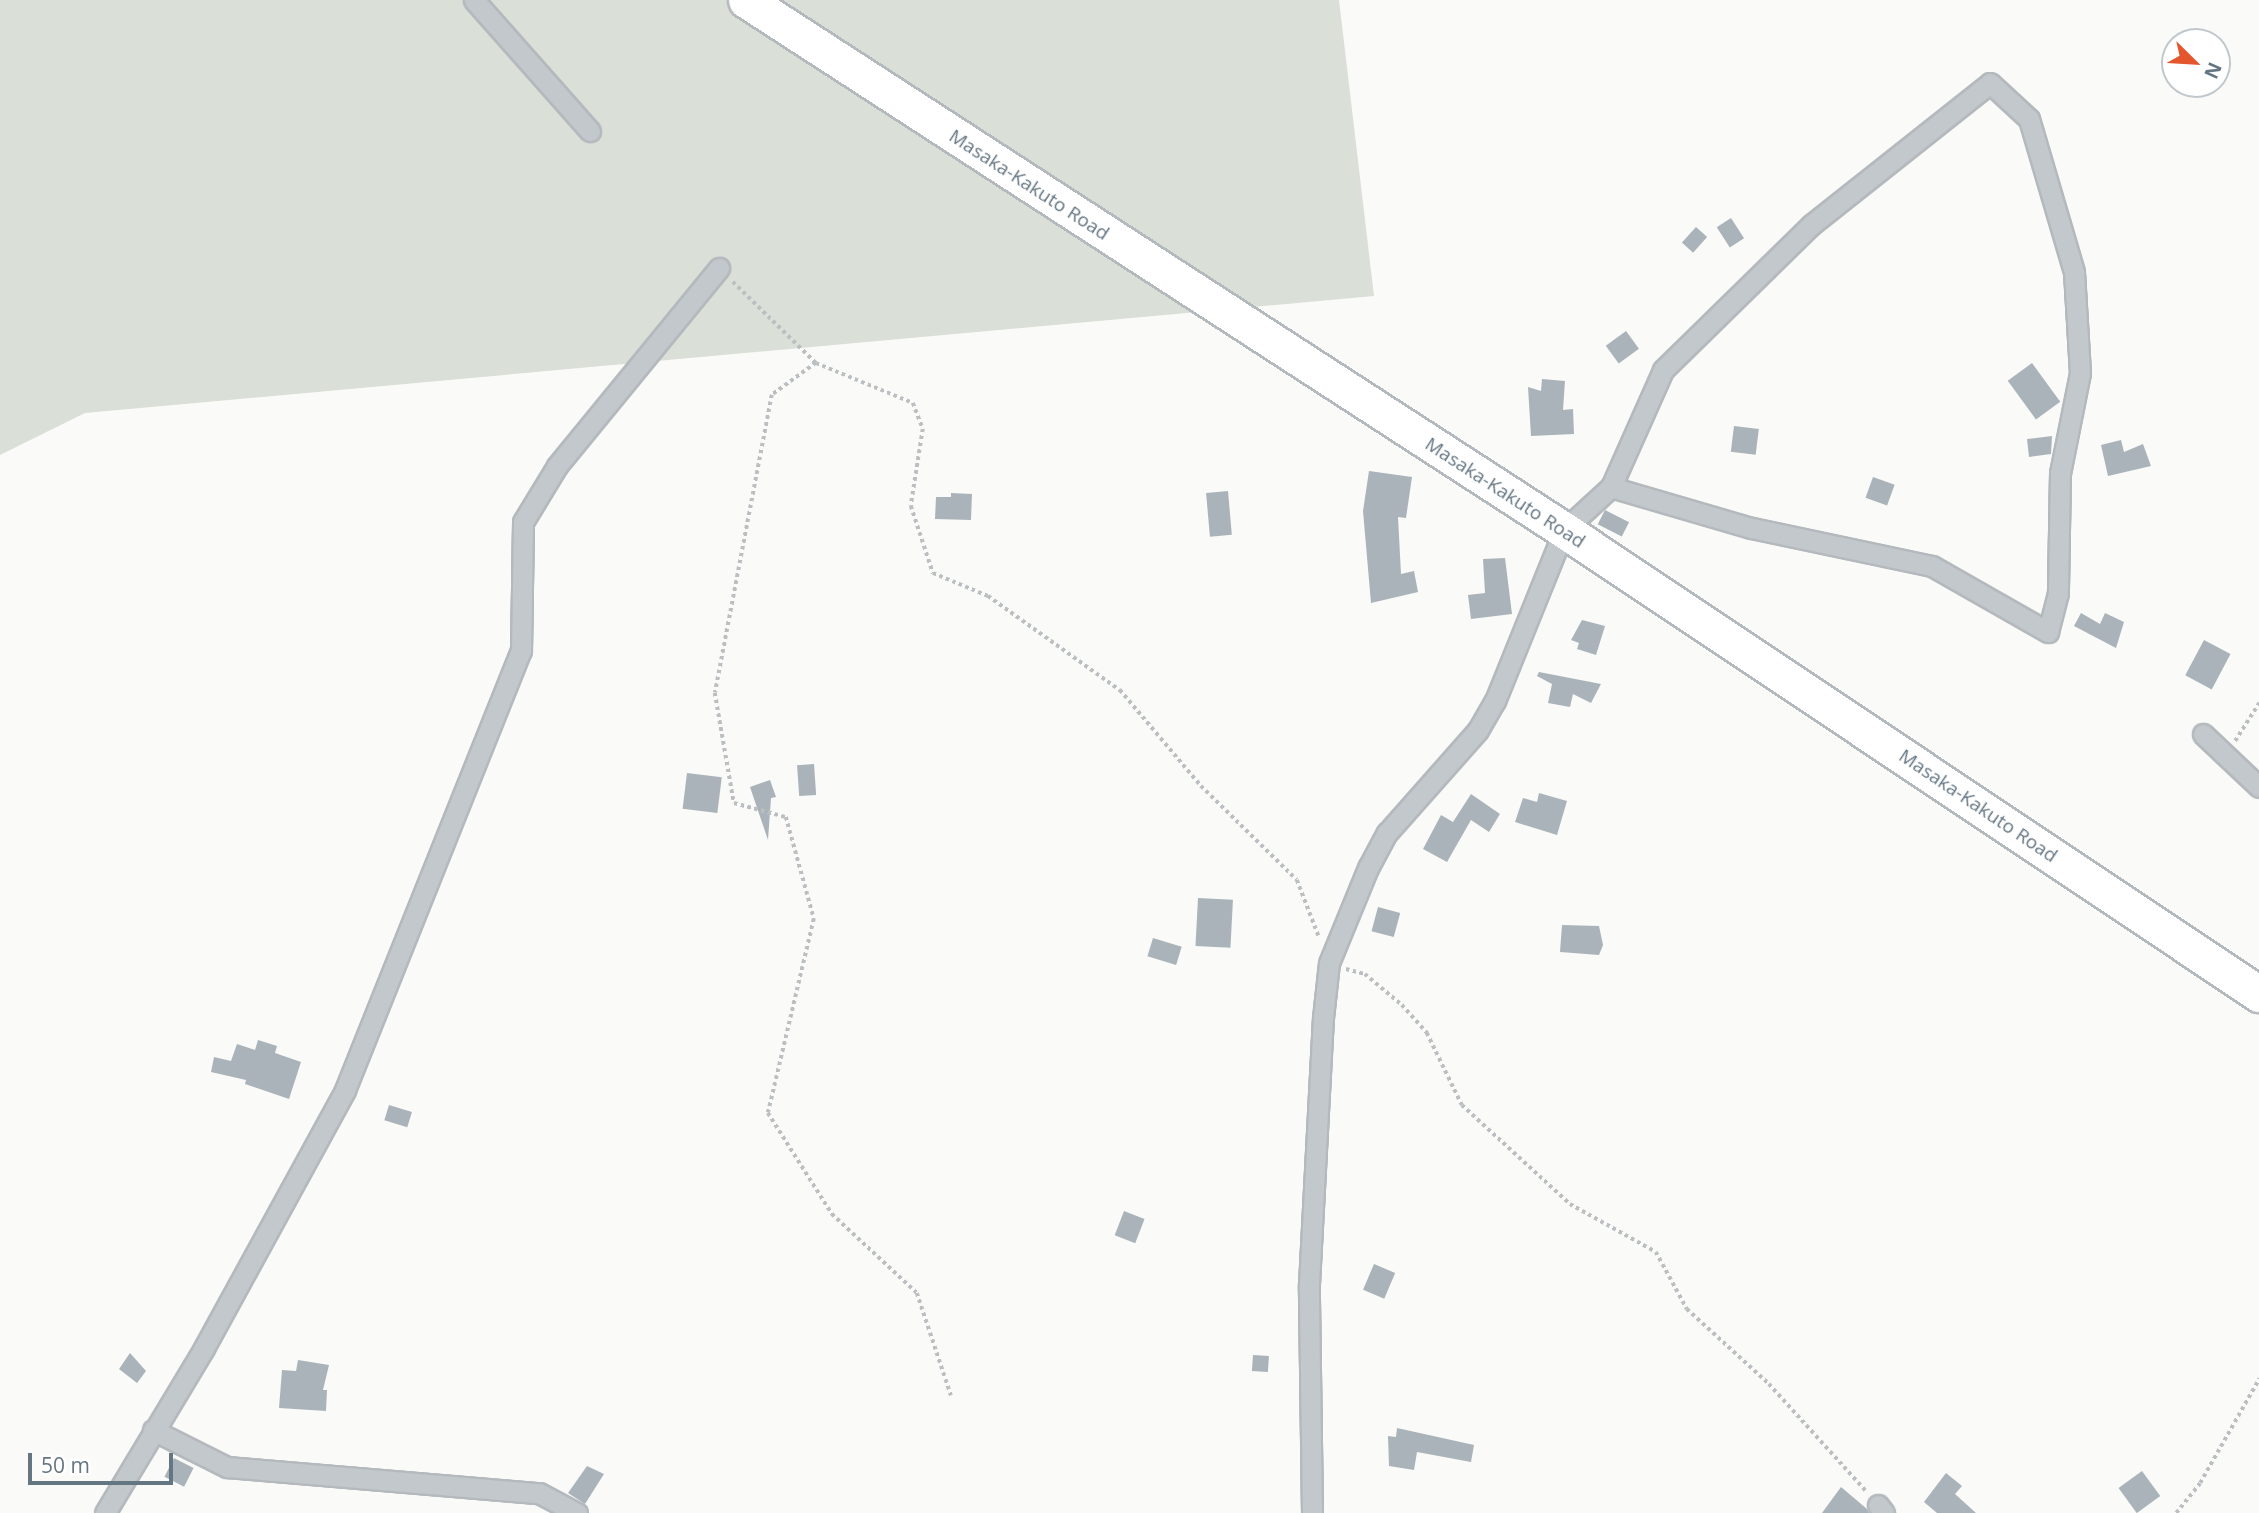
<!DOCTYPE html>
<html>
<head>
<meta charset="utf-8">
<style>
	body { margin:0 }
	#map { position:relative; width:2259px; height:1513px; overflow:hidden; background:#fafaf8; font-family:"Open Sans",sans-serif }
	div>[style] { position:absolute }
	.green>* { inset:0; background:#dadfd7 }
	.building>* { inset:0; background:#aab3b9; transform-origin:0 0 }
	.path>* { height:3.5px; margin-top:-1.75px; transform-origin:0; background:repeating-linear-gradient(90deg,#bbbfc2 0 3.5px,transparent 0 7px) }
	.roads { filter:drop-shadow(2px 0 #b4b9bd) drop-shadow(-2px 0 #b4b9bd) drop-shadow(0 2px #b4b9bd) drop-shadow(0 -2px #b4b9bd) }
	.street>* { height:19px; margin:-9.5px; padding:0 9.5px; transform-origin:9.5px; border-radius:9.5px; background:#c3c8cc }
	.highway>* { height:35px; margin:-17.5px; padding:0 17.5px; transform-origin:17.5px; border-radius:17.5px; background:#fff }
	span { translate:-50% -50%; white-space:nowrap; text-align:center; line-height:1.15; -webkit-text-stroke:7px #fff; paint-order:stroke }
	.street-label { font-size:19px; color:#657683 }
	.north { position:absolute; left:2161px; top:28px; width:70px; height:70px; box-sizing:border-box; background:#fff; border:2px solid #c1c8cd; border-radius:50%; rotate:114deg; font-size:19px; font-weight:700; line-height:28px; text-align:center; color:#657683 }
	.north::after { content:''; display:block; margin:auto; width:24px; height:32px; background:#e4572e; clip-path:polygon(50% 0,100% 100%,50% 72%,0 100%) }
	.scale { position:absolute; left:28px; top:1453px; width:145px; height:32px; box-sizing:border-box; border:4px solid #657683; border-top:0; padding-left:9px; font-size:21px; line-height:24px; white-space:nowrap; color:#657683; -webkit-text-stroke:5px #fff; paint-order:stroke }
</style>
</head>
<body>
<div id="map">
	<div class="green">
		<i style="clip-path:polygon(0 0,1339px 0,1374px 296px,85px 413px,0 455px)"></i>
	</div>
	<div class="building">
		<i style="left:1731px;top:218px;width:24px;height:17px;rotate:57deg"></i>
		<i style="left:1696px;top:227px;width:15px;height:21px;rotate:42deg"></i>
		<i style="left:1626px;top:331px;width:22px;height:25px;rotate:54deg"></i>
		<i style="left:2032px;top:363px;width:48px;height:30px;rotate:54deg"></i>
		<i style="clip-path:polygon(1542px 379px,1565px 381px,1563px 410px,1573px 409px,1574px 434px,1531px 436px,1528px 387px,1541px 391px)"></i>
		<i style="left:1734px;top:426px;width:25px;height:26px;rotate:7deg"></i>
		<i style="clip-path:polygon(2052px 436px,2051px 454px,2029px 457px,2027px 439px)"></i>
		<i style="clip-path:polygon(2121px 440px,2124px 452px,2143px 444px,2151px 466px,2108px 476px,2101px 445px)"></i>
		<i style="clip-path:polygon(1369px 471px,1412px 477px,1406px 518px,1398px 517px,1401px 574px,1414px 571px,1418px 592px,1371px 603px,1363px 511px)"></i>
		<i style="left:1873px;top:477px;width:23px;height:22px;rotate:20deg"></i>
		<i style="left:1228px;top:491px;width:44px;height:22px;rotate:85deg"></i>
		<i style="clip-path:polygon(951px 493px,972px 494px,971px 520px,935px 519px,936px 497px,951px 497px)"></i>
		<i style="left:1605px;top:510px;width:27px;height:16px;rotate:27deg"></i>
		<i style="clip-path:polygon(1505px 558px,1512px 614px,1471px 619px,1468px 595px,1485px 593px,1483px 559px)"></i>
		<i style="clip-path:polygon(2081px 613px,2100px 624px,2105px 613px,2124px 622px,2116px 648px,2074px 626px)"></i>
		<i style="clip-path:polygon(1582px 620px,1605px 626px,1596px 655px,1577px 649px,1579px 643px,1571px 640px)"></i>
		<i style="left:2204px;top:640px;width:30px;height:40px;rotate:28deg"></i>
		<i style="clip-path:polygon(1539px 672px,1601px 684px,1591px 703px,1573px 694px,1570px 707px,1548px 703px,1552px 684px,1537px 676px)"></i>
		<i style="left:814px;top:764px;width:31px;height:17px;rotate:86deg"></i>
		<i style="left:687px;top:773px;width:35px;height:36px;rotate:7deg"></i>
		<i style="clip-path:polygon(770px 780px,776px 797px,771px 798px,768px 840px,750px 787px)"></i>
		<i style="clip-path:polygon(1539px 793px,1567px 801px,1557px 835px,1515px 822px,1523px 798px,1537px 802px)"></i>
		<i style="clip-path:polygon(1471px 794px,1500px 814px,1489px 832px,1471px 820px,1447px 862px,1423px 849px,1441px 815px,1453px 822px)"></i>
		<i style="left:1198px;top:898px;width:35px;height:48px;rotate:3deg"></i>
		<i style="left:1378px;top:907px;width:23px;height:25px;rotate:15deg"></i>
		<i style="clip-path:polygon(1562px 925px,1599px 926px,1603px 945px,1599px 955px,1560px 952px)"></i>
		<i style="left:1153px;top:938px;width:30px;height:19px;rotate:17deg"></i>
		<i style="clip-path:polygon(258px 1040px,277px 1046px,275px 1053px,301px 1062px,289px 1099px,245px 1084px,246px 1080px,211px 1072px,214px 1057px,231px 1061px,237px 1044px,255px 1050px)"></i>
		<i style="left:389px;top:1105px;width:24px;height:16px;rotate:17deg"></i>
		<i style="left:1124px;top:1211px;width:22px;height:26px;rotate:21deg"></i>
		<i style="left:1374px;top:1264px;width:23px;height:28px;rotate:23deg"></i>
		<i style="clip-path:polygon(130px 1353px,146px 1371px,137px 1383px,119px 1369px)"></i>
		<i style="left:1253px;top:1355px;width:16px;height:16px;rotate:4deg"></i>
		<i style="clip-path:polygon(298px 1360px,329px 1365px,323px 1390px,327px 1390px,326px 1411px,279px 1408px,282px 1370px,296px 1371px)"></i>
		<i style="clip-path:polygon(1397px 1428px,1474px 1445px,1471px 1462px,1417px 1452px,1414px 1470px,1389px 1466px,1388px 1436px,1396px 1437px)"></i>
		<i style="left:174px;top:1458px;width:22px;height:21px;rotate:27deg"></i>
		<i style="clip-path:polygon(587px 1466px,604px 1474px,585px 1504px,568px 1493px)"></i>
		<i style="left:2142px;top:1471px;width:31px;height:29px;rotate:54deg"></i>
		<i style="clip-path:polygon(1946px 1473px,1962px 1486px,1955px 1494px,1976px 1513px,1937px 1513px,1924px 1502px)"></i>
		<i style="clip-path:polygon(1841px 1487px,1867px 1509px,1869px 1513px,1822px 1513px)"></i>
	</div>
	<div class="path">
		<i style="left:733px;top:282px;width:116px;rotate:44.3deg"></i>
		<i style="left:816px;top:363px;width:105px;rotate:22.4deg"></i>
		<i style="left:913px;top:403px;width:28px;rotate:69deg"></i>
		<i style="left:923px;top:429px;width:78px;rotate:98.9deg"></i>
		<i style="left:911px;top:506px;width:71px;rotate:71.8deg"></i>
		<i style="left:933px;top:573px;width:60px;rotate:22.7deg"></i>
		<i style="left:988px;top:596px;width:162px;rotate:35.5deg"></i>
		<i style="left:1120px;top:690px;width:126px;rotate:49.8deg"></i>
		<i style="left:1201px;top:786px;width:134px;rotate:44.4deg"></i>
		<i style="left:1297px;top:880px;width:61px;rotate:68.9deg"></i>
		<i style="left:816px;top:363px;width:54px;rotate:144deg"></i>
		<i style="left:772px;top:395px;width:303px;rotate:100.8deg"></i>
		<i style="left:715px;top:693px;width:112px;rotate:80.2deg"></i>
		<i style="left:734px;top:803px;width:54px;rotate:15.1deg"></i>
		<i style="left:786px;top:817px;width:106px;rotate:74.6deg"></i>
		<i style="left:814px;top:919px;width:199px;rotate:103.3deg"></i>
		<i style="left:768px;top:1113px;width:120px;rotate:57.6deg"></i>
		<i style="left:832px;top:1214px;width:116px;rotate:42.9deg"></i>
		<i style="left:917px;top:1293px;width:108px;rotate:71.6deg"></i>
		<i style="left:2235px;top:741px;width:45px;rotate:-57.7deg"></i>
		<i style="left:1346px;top:969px;width:20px;rotate:15deg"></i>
		<i style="left:1365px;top:974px;width:48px;rotate:40deg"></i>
		<i style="left:1402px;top:1005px;width:38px;rotate:48deg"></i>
		<i style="left:1427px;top:1033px;width:80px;rotate:64.1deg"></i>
		<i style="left:1462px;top:1105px;width:147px;rotate:42.5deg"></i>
		<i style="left:1570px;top:1204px;width:98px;rotate:29.2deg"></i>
		<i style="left:1656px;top:1252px;width:65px;rotate:61.5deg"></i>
		<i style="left:1687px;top:1309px;width:111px;rotate:42.4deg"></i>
		<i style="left:1769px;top:1384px;width:146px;rotate:47.8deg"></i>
		<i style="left:2176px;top:1513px;width:38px;rotate:-51deg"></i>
		<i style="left:2200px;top:1483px;width:120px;rotate:-60.4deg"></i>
	</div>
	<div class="roads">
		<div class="street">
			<i style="left:474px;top:0;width:175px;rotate:48.5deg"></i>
			<i style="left:2203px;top:734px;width:77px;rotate:43.4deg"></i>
			<i style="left:153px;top:1430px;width:83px;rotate:26.6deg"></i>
			<i style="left:227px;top:1467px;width:313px;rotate:4.8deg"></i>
			<i style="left:539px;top:1493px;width:43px;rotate:27.8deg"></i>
			<i style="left:1878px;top:1505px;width:10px;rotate:53deg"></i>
			<i style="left:105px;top:1513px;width:192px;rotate:-59deg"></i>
			<i style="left:204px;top:1348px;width:294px;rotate:-61.3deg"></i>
			<i style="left:345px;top:1090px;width:473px;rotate:-68.2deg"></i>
			<i style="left:521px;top:651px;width:129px;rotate:-89.1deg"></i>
			<i style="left:523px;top:522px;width:66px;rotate:-58.7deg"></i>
			<i style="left:557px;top:466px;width:256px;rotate:-50.7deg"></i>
			<i style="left:1312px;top:1513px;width:229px;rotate:-90.8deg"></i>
			<i style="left:1309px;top:1284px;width:266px;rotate:-87deg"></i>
			<i style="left:1323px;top:1018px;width:55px;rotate:-83.8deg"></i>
			<i style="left:1329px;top:963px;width:103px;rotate:-67.7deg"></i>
			<i style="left:1368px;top:868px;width:40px;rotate:-62deg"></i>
			<i style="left:1387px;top:833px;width:137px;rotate:-48.5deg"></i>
			<i style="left:1478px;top:730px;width:34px;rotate:-60deg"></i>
			<i style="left:1495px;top:701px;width:184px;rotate:-68deg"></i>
			<i style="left:1564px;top:530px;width:64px;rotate:-42.5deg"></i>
			<i style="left:1611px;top:487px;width:128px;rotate:-66deg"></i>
			<i style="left:1663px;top:370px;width:207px;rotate:-44.4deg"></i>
			<i style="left:1811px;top:225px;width:228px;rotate:-38.4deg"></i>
			<i style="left:1990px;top:83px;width:53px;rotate:42.7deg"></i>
			<i style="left:2029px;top:119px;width:159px;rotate:73.6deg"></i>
			<i style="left:2074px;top:272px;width:101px;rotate:86.6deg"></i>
			<i style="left:2080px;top:373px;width:102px;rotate:101.3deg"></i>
			<i style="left:2060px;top:473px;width:120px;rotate:91deg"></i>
			<i style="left:2058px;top:593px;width:40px;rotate:104.4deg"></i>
			<i style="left:2048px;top:632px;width:133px;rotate:-150.4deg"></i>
			<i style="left:1932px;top:566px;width:185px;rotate:-168.1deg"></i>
			<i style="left:1751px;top:528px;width:146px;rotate:-163.7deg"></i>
		</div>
		<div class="highway">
			<i style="left:746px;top:0;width:975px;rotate:32.94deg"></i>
			<i style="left:1564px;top:530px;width:836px;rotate:33.73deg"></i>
		</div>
	</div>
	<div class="street-label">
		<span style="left:1029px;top:185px;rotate:33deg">Masaka-Kakuto Road</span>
		<span style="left:1505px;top:493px;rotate:33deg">Masaka-Kakuto Road</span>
		<span style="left:1978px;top:806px;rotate:34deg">Masaka-Kakuto Road</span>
	</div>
	<div class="north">N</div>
	<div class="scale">50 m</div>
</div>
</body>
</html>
